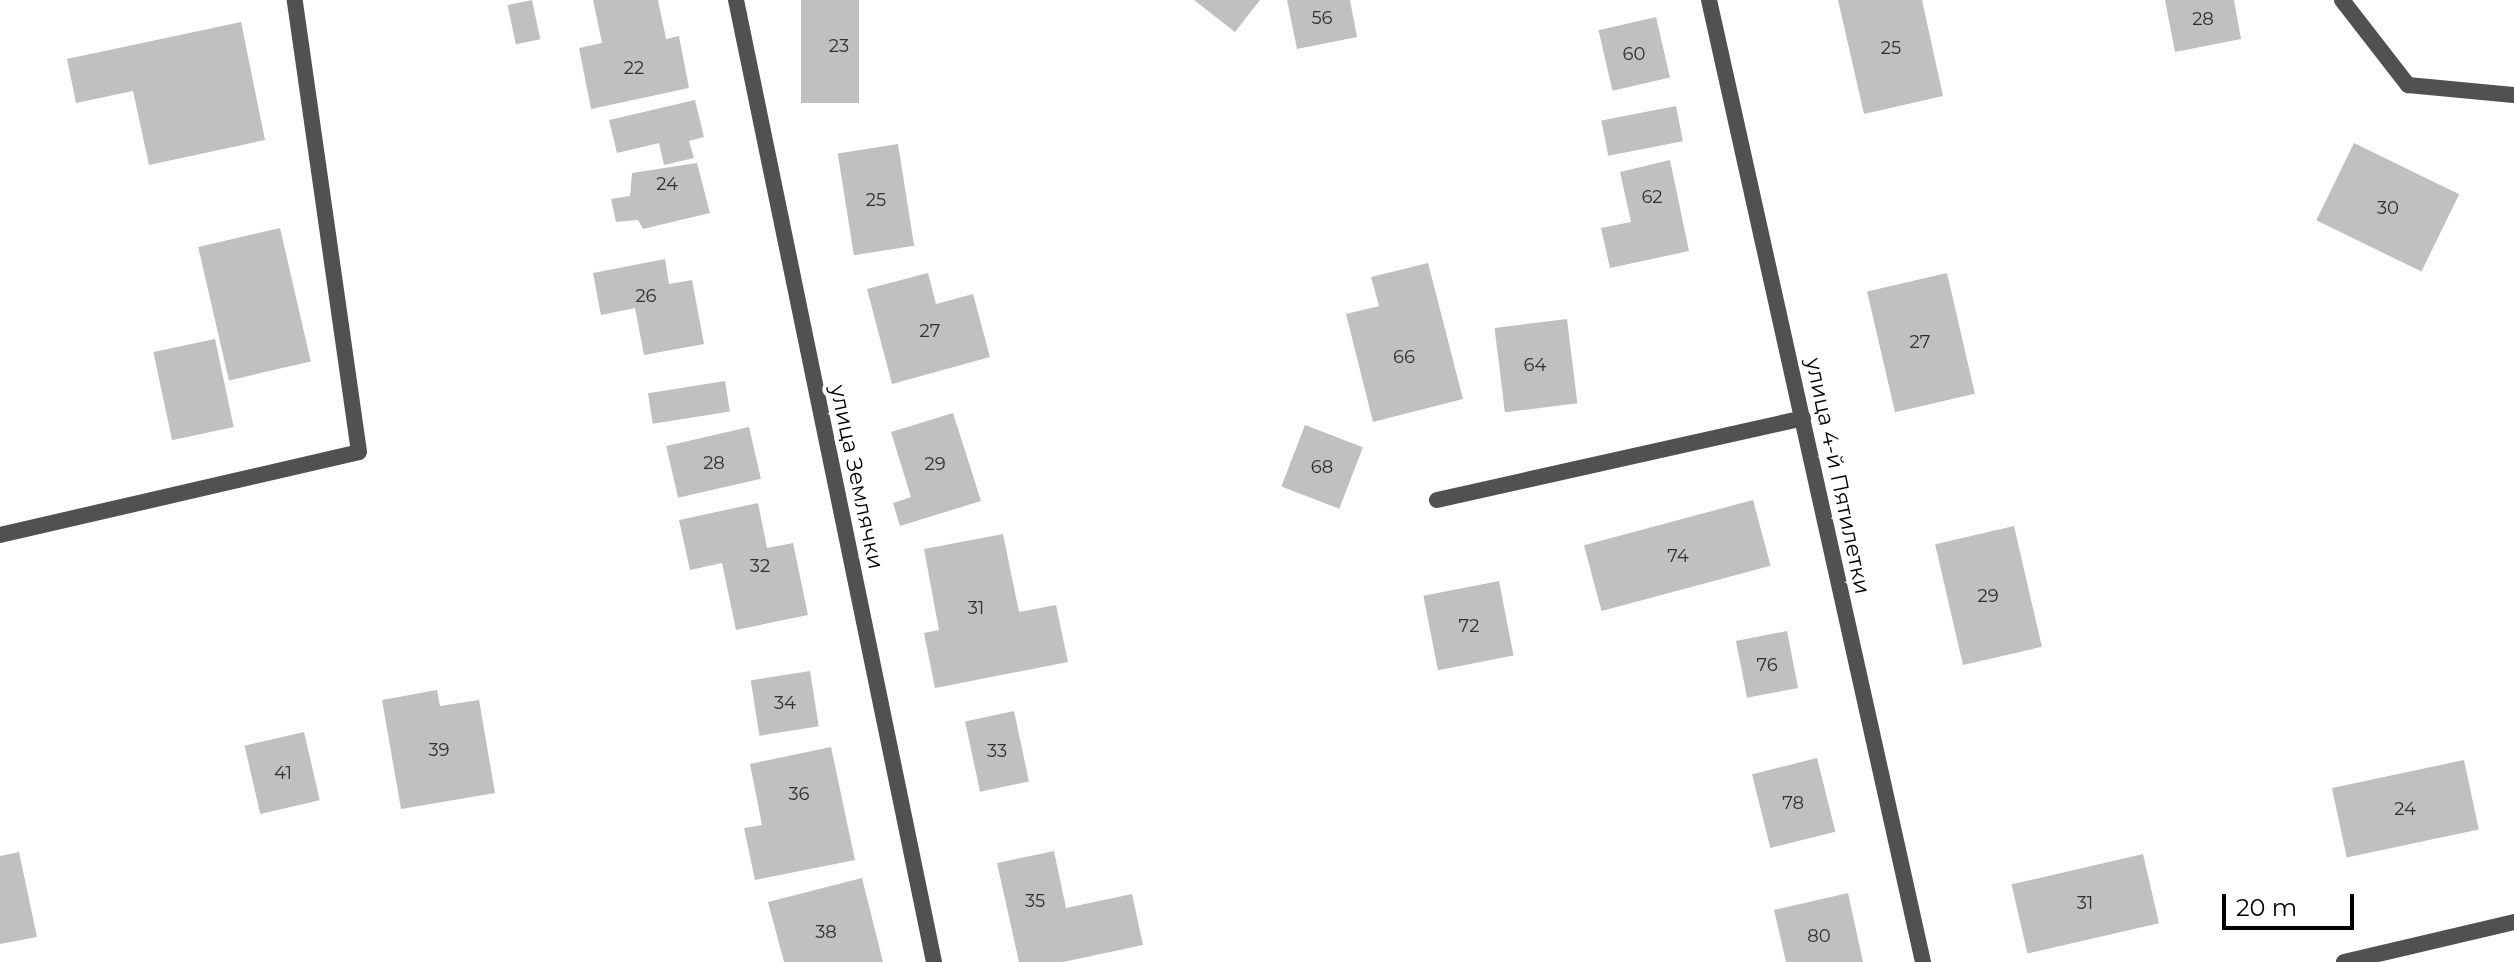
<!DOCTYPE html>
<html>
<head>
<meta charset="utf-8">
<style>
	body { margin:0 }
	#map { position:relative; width:2514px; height:962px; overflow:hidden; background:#fff; font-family:Montserrat,sans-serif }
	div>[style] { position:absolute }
	.building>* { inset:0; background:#c0c0c0; transform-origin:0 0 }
	.lane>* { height:16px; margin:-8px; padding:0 8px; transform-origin:8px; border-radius:8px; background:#515151 }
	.street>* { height:16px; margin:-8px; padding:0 8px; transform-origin:8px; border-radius:8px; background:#515151 }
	span { translate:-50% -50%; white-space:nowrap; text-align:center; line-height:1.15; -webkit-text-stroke:8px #fff; paint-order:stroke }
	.number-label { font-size:18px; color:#303030 }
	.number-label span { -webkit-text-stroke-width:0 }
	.street-label { font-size:22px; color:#000 }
	.scale { position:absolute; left:2222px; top:894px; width:132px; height:36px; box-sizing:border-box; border:4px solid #000; border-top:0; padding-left:10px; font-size:24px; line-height:28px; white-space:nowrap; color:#000; -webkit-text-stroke:6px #fff; paint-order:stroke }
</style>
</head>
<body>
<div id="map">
	<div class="building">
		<i style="left:532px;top:0;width:40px;height:25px;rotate:78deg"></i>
		<i style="clip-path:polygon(593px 0,658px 0,666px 39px,679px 36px,689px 88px,591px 109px,579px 48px,602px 43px)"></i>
		<i style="left:801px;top:0;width:58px;height:103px"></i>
		<i style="clip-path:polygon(1194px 0,1260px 0,1235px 32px)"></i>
		<i style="clip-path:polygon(1287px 0,1350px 0,1357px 37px,1297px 49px)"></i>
		<i style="clip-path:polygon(1838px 0,1922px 0,1943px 96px,1864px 114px)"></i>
		<i style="clip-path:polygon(2165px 0,2234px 0,2241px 39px,2175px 52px)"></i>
		<i style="left:1656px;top:17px;width:62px;height:59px;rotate:77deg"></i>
		<i style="clip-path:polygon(241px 22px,265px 140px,149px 165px,133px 91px,76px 103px,67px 59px)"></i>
		<i style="clip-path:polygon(695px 100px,704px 137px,689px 141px,694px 158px,664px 165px,659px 143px,617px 153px,609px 120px)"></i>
		<i style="left:1676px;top:106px;width:36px;height:76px;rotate:79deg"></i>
		<i style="left:2354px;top:143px;width:117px;height:86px;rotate:26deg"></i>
		<i style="left:898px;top:144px;width:103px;height:61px;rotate:81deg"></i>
		<i style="clip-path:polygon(1670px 160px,1689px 251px,1610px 268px,1601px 228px,1631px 222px,1620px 172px)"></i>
		<i style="clip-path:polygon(697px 163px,710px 213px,643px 229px,638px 220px,616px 222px,611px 199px,630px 196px,632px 173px)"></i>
		<i style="left:280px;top:228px;width:137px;height:84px;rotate:77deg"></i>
		<i style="clip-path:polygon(665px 259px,669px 284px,692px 280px,704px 344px,644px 355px,635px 308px,601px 315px,593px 273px)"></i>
		<i style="clip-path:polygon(1428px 263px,1463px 399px,1373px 422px,1346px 314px,1379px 306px,1371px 277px)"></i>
		<i style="clip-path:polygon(928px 273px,936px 304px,973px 294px,990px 357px,892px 384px,867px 289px)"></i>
		<i style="left:1947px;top:273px;width:124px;height:82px;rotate:77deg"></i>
		<i style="left:1567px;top:319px;width:85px;height:73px;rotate:83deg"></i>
		<i style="left:215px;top:339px;width:90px;height:63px;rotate:78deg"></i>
		<i style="left:725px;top:381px;width:31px;height:78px;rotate:81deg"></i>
		<i style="clip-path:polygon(953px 413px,981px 501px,900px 526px,893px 503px,911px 497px,891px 432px)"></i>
		<i style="left:1305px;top:425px;width:62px;height:66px;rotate:21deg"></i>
		<i style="left:749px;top:427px;width:53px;height:85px;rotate:77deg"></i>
		<i style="left:1753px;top:500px;width:68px;height:175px;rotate:75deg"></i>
		<i style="clip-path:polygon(758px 503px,767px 548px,793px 543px,808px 615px,736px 630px,722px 563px,690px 570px,679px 520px)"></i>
		<i style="left:2014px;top:526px;width:124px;height:81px;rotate:77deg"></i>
		<i style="clip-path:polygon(1003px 534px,1019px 612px,1056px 605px,1068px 662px,935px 688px,924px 633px,939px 630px,924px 549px)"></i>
		<i style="left:1499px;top:581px;width:76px;height:77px;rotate:79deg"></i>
		<i style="left:1787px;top:631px;width:58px;height:52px;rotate:79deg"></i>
		<i style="left:810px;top:671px;width:56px;height:60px;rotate:81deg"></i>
		<i style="clip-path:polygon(437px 690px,440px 706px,479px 700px,495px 793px,401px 809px,382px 700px)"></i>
		<i style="left:1014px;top:711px;width:72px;height:50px;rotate:78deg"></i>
		<i style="left:304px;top:732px;width:70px;height:61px;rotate:77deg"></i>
		<i style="clip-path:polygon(831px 747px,855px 860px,755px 880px,744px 828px,762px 825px,750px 764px)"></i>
		<i style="left:1817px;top:758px;width:76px;height:67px;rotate:76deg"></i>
		<i style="left:2464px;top:760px;width:71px;height:135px;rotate:78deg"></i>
		<i style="clip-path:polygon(1054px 851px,1066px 908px,1132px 894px,1143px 945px,1063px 962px,1019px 962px,997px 863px)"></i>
		<i style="clip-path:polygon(19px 852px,37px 937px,0 944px,0 856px)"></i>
		<i style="left:2143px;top:854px;width:71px;height:135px;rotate:77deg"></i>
		<i style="clip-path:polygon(862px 878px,883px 962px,784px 962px,768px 902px)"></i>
		<i style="clip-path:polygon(1848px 893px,1863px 962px,1786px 962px,1774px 910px)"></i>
	</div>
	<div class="lane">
		<i style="left:2342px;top:0;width:108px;rotate:52.2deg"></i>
		<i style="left:2408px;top:85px;width:106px;rotate:5.4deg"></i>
	</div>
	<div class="street">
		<i style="left:736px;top:0;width:982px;rotate:78.37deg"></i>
		<i style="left:1709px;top:0;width:986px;rotate:77.46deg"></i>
		<i style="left:1437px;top:500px;width:375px;rotate:-12.6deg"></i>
		<i style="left:0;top:535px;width:368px;rotate:-13deg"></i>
		<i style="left:359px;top:452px;width:457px;rotate:-98.1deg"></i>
		<i style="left:2344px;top:962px;width:175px;rotate:-13.2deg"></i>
	</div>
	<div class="number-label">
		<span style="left:1322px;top:18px">56</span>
		<span style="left:2203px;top:19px">28</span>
		<span style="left:839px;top:46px">23</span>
		<span style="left:1891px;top:48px">25</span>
		<span style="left:1634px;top:54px">60</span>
		<span style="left:634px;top:68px">22</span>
		<span style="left:667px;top:184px">24</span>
		<span style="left:1652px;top:197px">62</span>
		<span style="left:876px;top:200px">25</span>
		<span style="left:2388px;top:208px">30</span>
		<span style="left:646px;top:296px">26</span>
		<span style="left:930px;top:331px">27</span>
		<span style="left:1920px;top:342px">27</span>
		<span style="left:1404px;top:357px">66</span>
		<span style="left:1535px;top:365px">64</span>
		<span style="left:714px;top:463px">28</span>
		<span style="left:935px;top:464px">29</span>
		<span style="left:1322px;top:467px">68</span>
		<span style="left:1678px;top:556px">74</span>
		<span style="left:760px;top:566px">32</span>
		<span style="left:1988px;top:596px">29</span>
		<span style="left:976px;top:608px">31</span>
		<span style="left:1469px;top:626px">72</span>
		<span style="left:1767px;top:665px">76</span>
		<span style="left:785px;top:703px">34</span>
		<span style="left:439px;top:750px">39</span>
		<span style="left:997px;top:751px">33</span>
		<span style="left:283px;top:773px">41</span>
		<span style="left:799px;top:794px">36</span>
		<span style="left:1793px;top:803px">78</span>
		<span style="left:2405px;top:809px">24</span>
		<span style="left:1035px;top:901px">35</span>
		<span style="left:2085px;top:903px">31</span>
		<span style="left:826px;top:932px">38</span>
		<span style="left:1819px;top:936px">80</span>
	</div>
	<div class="street-label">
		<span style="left:1838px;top:476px;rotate:78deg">улица 4-й Пятилетки</span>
		<span style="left:857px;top:477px;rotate:78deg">улица Землячки</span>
	</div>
	<div class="scale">20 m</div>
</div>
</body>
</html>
